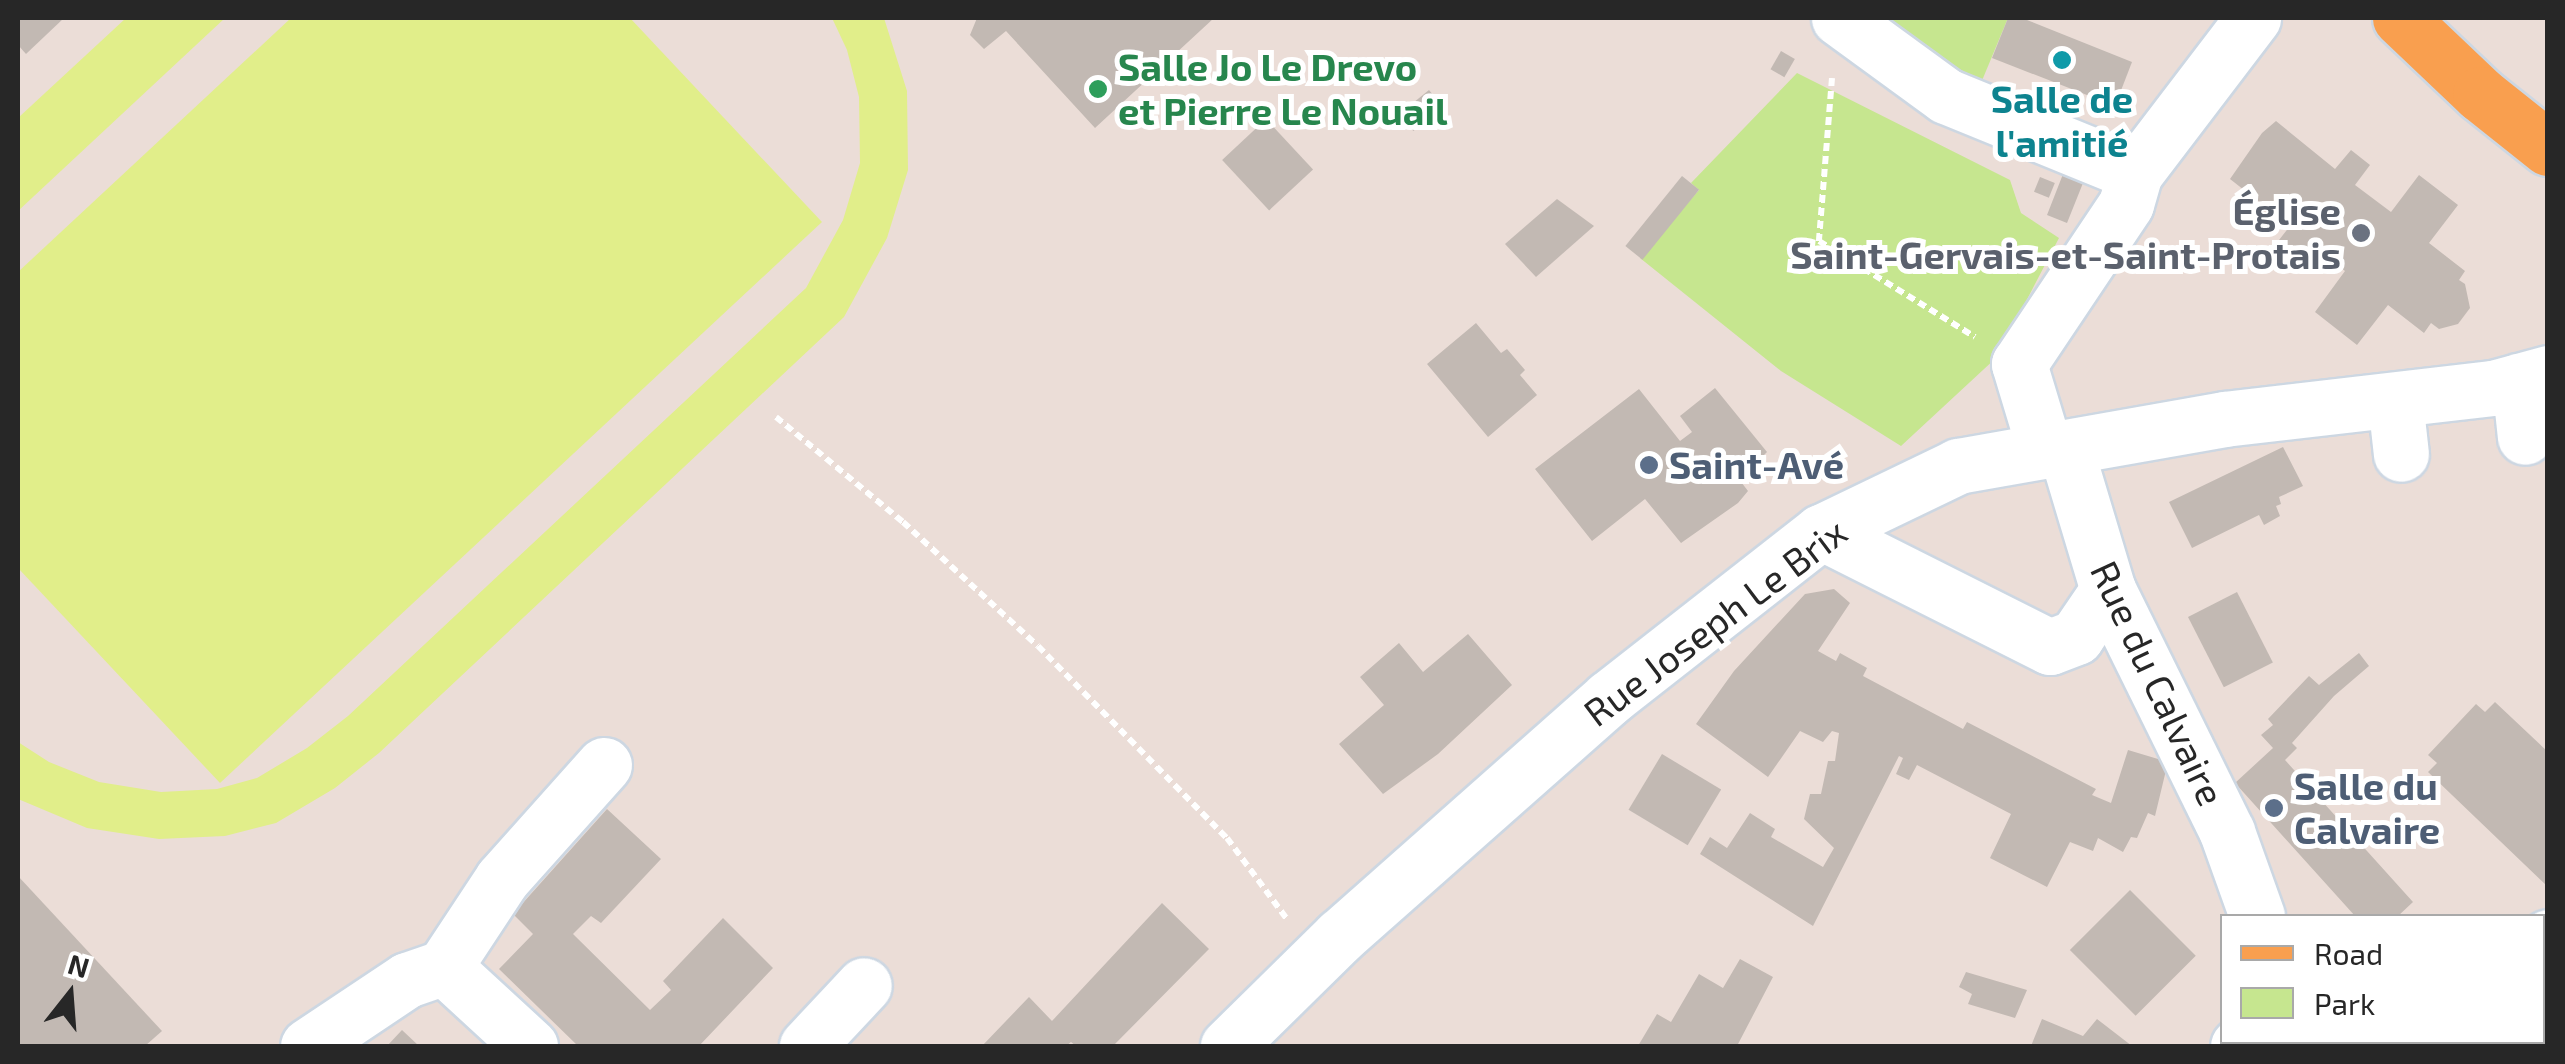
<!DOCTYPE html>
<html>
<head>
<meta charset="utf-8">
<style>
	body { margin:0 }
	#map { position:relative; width:2565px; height:1064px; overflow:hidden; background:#ebddd7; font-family:"Exo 2",sans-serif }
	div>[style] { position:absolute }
	.green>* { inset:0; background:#c6e68f }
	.pitch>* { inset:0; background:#e1ee8a }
	.building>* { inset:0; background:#c2b9b3; transform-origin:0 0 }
	.path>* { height:6px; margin-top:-3px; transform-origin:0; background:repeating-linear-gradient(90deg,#fff 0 8px,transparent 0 13px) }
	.roads { filter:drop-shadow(2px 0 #cdd7e2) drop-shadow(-2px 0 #cdd7e2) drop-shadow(0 2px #cdd7e2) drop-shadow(0 -2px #cdd7e2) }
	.minor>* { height:55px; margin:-27.5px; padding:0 27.5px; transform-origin:27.5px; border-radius:27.5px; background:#fff }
	.major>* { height:55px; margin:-27.5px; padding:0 27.5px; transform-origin:27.5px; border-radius:27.5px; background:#f99f4f }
	.dots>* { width:28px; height:28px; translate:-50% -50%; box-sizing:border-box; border:5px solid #fff; border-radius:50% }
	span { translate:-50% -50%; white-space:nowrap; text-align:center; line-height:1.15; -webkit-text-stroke:10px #fff; paint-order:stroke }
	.leisure-label { font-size:38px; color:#27864d; font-weight:700 }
	.left { translate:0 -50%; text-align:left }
	.culture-label { font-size:38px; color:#0d838f; font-weight:700 }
	.worship-label { font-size:38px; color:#5b616d; font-weight:700 }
	.right { translate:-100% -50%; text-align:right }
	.service-label { font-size:38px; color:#4e5e75; font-weight:700 }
	.street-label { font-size:38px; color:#272727 }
	.frame { position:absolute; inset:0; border:20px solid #272727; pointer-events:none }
	.legend { position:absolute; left:2220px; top:914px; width:325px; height:130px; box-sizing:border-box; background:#fff; border:2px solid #a9a9a9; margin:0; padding:12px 18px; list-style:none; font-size:30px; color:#272727 }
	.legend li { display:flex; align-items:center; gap:20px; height:50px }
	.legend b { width:50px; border:2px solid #a9a9a9 }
	.north { position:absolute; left:20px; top:944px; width:100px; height:100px; -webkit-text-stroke:8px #fff; paint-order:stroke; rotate:17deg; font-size:28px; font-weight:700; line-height:40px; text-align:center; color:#272727 }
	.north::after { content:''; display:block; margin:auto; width:35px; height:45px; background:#272727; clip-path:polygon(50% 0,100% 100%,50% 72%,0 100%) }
</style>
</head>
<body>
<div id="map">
	<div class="green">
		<i style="clip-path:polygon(1887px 18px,2008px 18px,1981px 83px,1920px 45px)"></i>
		<i style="clip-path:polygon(1797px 73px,2010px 180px,2021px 213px,2059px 238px,1997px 357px,1901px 446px,1781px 371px,1640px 258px,1699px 190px,1691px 183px)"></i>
	</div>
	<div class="pitch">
		<i style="clip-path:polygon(126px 18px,225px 18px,18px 211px,18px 118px)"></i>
		<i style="clip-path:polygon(291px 18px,630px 18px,822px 222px,220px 783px,18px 568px,18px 272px)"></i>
		<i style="clip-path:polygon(832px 18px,884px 18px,907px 91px,908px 170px,887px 238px,844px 317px,379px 753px,335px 788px,276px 823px,225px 836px,159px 839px,87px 828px,18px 799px,18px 742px,49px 762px,99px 782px,161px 792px,217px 789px,257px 778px,307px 748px,348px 716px,806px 288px,843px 220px,860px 163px,859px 97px,847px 50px)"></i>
	</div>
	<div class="building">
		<i style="clip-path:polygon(18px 18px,64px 18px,26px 54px,18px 45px)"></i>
		<i style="clip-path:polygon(977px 18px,1214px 18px,1095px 128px,1006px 31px,984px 49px,970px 35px)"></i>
		<i style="clip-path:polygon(2008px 18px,2022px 18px,2132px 62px,2115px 106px,1992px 58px)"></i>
		<i style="left:1781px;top:51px;width:16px;height:21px;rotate:30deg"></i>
		<i style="left:1429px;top:90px;width:22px;height:38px;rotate:51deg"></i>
		<i style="left:1266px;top:119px;width:69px;height:60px;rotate:47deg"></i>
		<i style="clip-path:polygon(2276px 121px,2335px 169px,2351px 150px,2370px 165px,2355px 185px,2391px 212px,2419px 175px,2458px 205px,2429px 243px,2465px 271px,2459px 280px,2465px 284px,2470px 308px,2458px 324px,2439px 329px,2431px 323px,2424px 333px,2388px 305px,2357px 345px,2315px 312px,2345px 271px,2311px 244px,2301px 256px,2279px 240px,2290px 226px,2230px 179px,2262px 133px)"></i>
		<i style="clip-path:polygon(2065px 169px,2081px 175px,2079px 182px,2083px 183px,2067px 223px,2047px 215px)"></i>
		<i style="left:1682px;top:176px;width:22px;height:90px;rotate:39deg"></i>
		<i style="left:2040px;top:177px;width:16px;height:16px;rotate:22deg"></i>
		<i style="clip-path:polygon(1557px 199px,1594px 226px,1536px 277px,1505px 244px)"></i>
		<i style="clip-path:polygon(1476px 323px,1501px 353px,1507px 349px,1525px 370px,1520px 375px,1537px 395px,1488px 437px,1427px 364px)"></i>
		<i style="clip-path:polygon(1715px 388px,1767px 452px,1747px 472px,1744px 468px,1735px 474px,1748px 491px,1738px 503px,1681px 543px,1645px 499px,1592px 541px,1535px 469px,1639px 389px,1680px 441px,1692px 432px,1680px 416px)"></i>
		<i style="clip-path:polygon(2283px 447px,2303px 486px,2279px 497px,2281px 504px,2276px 506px,2280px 516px,2264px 525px,2259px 515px,2192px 548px,2169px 502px)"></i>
		<i style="clip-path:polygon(1834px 589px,1850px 603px,1818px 651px,1836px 661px,1840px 653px,1867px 668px,1863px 676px,1963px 729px,1967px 722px,2096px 789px,2092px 795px,2111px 803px,2128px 750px,2168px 762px,2155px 816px,2148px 813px,2137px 838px,2131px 837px,2123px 852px,2098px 838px,2093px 851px,2070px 842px,2047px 887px,1990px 858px,2011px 814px,1917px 765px,1909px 780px,1896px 774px,1903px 758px,1899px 756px,1813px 926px,1700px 854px,1710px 837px,1727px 848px,1750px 813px,1775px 829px,1771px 837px,1823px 867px,1834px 848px,1804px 819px,1810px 794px,1821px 794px,1828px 761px,1835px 761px,1839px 733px,1832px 731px,1823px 742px,1800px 731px,1768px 777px,1696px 724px,1734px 671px,1805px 594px)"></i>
		<i style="left:2237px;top:592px;width:79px;height:55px;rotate:63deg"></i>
		<i style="clip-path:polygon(1468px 634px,1512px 685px,1438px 754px,1383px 794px,1339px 744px,1384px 705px,1360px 677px,1399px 643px,1423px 672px)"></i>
		<i style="clip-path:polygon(2359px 653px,2369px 666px,2334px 696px,2292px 743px,2297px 748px,2285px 760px,2413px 902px,2398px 916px,2355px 916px,2235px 783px,2273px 748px,2261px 735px,2273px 725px,2268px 719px,2309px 676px,2319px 685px)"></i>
		<i style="clip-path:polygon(2495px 702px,2548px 752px,2548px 887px,2428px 772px,2437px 763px,2428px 755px,2476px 704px,2485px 712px)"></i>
		<i style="left:1662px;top:754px;width:69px;height:65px;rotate:31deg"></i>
		<i style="clip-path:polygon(607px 809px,661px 859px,601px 923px,591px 916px,573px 934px,650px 1010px,671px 990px,663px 981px,723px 918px,773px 968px,699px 1046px,578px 1046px,499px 969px,533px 934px,513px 914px)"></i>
		<i style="clip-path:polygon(18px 876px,162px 1031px,145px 1046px,18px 1046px)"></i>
		<i style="left:2130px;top:890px;width:93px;height:85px;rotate:45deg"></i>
		<i style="clip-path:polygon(1162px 903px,1209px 949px,1113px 1046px,1076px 1046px,1071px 1042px,1066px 1046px,982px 1046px,1029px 997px,1052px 1021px)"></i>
		<i style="clip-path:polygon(1740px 959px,1773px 977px,1737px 1046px,1638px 1046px,1657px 1014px,1671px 1022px,1699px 974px,1723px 988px)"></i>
		<i style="clip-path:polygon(1966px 972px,2027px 990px,2015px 1018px,1968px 1004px,1972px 994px,1959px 987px)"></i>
		<i style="clip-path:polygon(2548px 1000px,2548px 1046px,2525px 1046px,2527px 1042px,2542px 1042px,2542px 1010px)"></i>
		<i style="clip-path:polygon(2042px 1019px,2083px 1036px,2097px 1019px,2132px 1046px,2031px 1046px)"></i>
		<i style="clip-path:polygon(402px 1030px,419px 1046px,387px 1046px)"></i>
	</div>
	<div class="path">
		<i style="left:1832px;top:78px;width:164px;rotate:94.6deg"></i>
		<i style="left:1819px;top:241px;width:183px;rotate:31.6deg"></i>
		<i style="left:776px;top:417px;width:165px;rotate:39.6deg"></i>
		<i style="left:903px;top:522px;width:183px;rotate:42.6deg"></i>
		<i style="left:1038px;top:646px;width:269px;rotate:45.5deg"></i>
		<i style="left:1227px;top:838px;width:101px;rotate:53.5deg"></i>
	</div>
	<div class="roads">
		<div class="minor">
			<i style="left:1839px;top:18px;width:132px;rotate:36.1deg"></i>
			<i style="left:1946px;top:96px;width:204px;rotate:22.2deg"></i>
			<i style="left:2135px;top:173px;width:195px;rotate:-52.7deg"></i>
			<i style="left:2519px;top:381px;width:56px;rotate:83.9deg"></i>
			<i style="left:2395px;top:400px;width:54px;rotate:83.7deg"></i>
			<i style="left:2065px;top:447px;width:149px;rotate:73.3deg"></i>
			<i style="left:2108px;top:590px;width:270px;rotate:63.8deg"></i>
			<i style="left:2227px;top:832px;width:89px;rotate:70.3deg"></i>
			<i style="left:2045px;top:450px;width:90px;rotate:-106.8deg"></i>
			<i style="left:2019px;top:364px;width:192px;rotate:-56.2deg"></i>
			<i style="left:2126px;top:204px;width:32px;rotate:-74deg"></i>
			<i style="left:1821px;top:532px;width:256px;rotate:26.7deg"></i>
			<i style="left:2050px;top:647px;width:28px;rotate:-21deg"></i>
			<i style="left:2076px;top:637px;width:57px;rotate:-55.8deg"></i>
			<i style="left:2542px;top:943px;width:8px;rotate:-45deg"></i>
			<i style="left:444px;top:967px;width:105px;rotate:-56.6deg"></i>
			<i style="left:502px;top:879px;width:153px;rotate:-48.2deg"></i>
			<i style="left:2329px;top:1042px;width:8px;rotate:30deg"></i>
			<i style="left:308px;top:1046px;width:119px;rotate:-33.7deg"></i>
			<i style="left:407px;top:980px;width:39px;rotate:-19deg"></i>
			<i style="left:444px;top:967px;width:117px;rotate:42.6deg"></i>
			<i style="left:807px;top:1046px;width:83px;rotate:-46.9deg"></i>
			<i style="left:1228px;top:1046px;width:157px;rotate:-44.5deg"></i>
			<i style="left:1340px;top:936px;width:359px;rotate:-41.5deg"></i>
			<i style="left:1609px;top:698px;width:269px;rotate:-38.1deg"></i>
			<i style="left:1821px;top:532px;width:152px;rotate:-25.7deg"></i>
			<i style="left:1958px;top:466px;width:270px;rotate:-10deg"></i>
			<i style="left:2224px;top:419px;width:271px;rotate:-6.6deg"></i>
			<i style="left:2493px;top:388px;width:57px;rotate:-15.3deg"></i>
			<i style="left:2238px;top:1046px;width:6px;rotate:-45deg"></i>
			<i style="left:2469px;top:1046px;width:4px;rotate:-63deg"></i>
		</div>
		<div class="major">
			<i style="left:2400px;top:18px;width:110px;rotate:43.5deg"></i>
			<i style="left:2480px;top:94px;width:87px;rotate:38.5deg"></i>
		</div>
	</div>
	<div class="dots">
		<i style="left:2062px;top:60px;background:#0f9aa8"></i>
		<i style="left:1098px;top:89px;background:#2e9e5b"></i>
		<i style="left:2361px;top:233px;background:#6b7280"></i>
		<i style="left:1649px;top:465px;background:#5c6f8a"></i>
		<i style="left:2274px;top:808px;background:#5c6f8a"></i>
	</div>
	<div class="leisure-label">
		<span class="left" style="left:1118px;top:89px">Salle Jo Le Drevo<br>et Pierre Le Nouail</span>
	</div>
	<div class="culture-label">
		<span style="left:2062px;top:121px">Salle de<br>l'amitié</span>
	</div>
	<div class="worship-label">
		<span class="right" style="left:2341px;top:233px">Église<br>Saint-Gervais-et-Saint-Protais</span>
	</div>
	<div class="service-label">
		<span class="left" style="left:1669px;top:465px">Saint-Avé</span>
		<span class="left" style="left:2294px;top:808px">Salle du<br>Calvaire</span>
	</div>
	<div class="street-label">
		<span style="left:1715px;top:622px;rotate:-37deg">Rue Joseph Le Brix</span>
		<span style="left:2158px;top:683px;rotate:65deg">Rue du Calvaire</span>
	</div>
	<div class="frame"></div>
	<ul class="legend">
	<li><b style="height:12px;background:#f99f4f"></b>Road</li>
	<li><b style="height:28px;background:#c6e68f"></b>Park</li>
	</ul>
	<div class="north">N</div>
</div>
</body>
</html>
